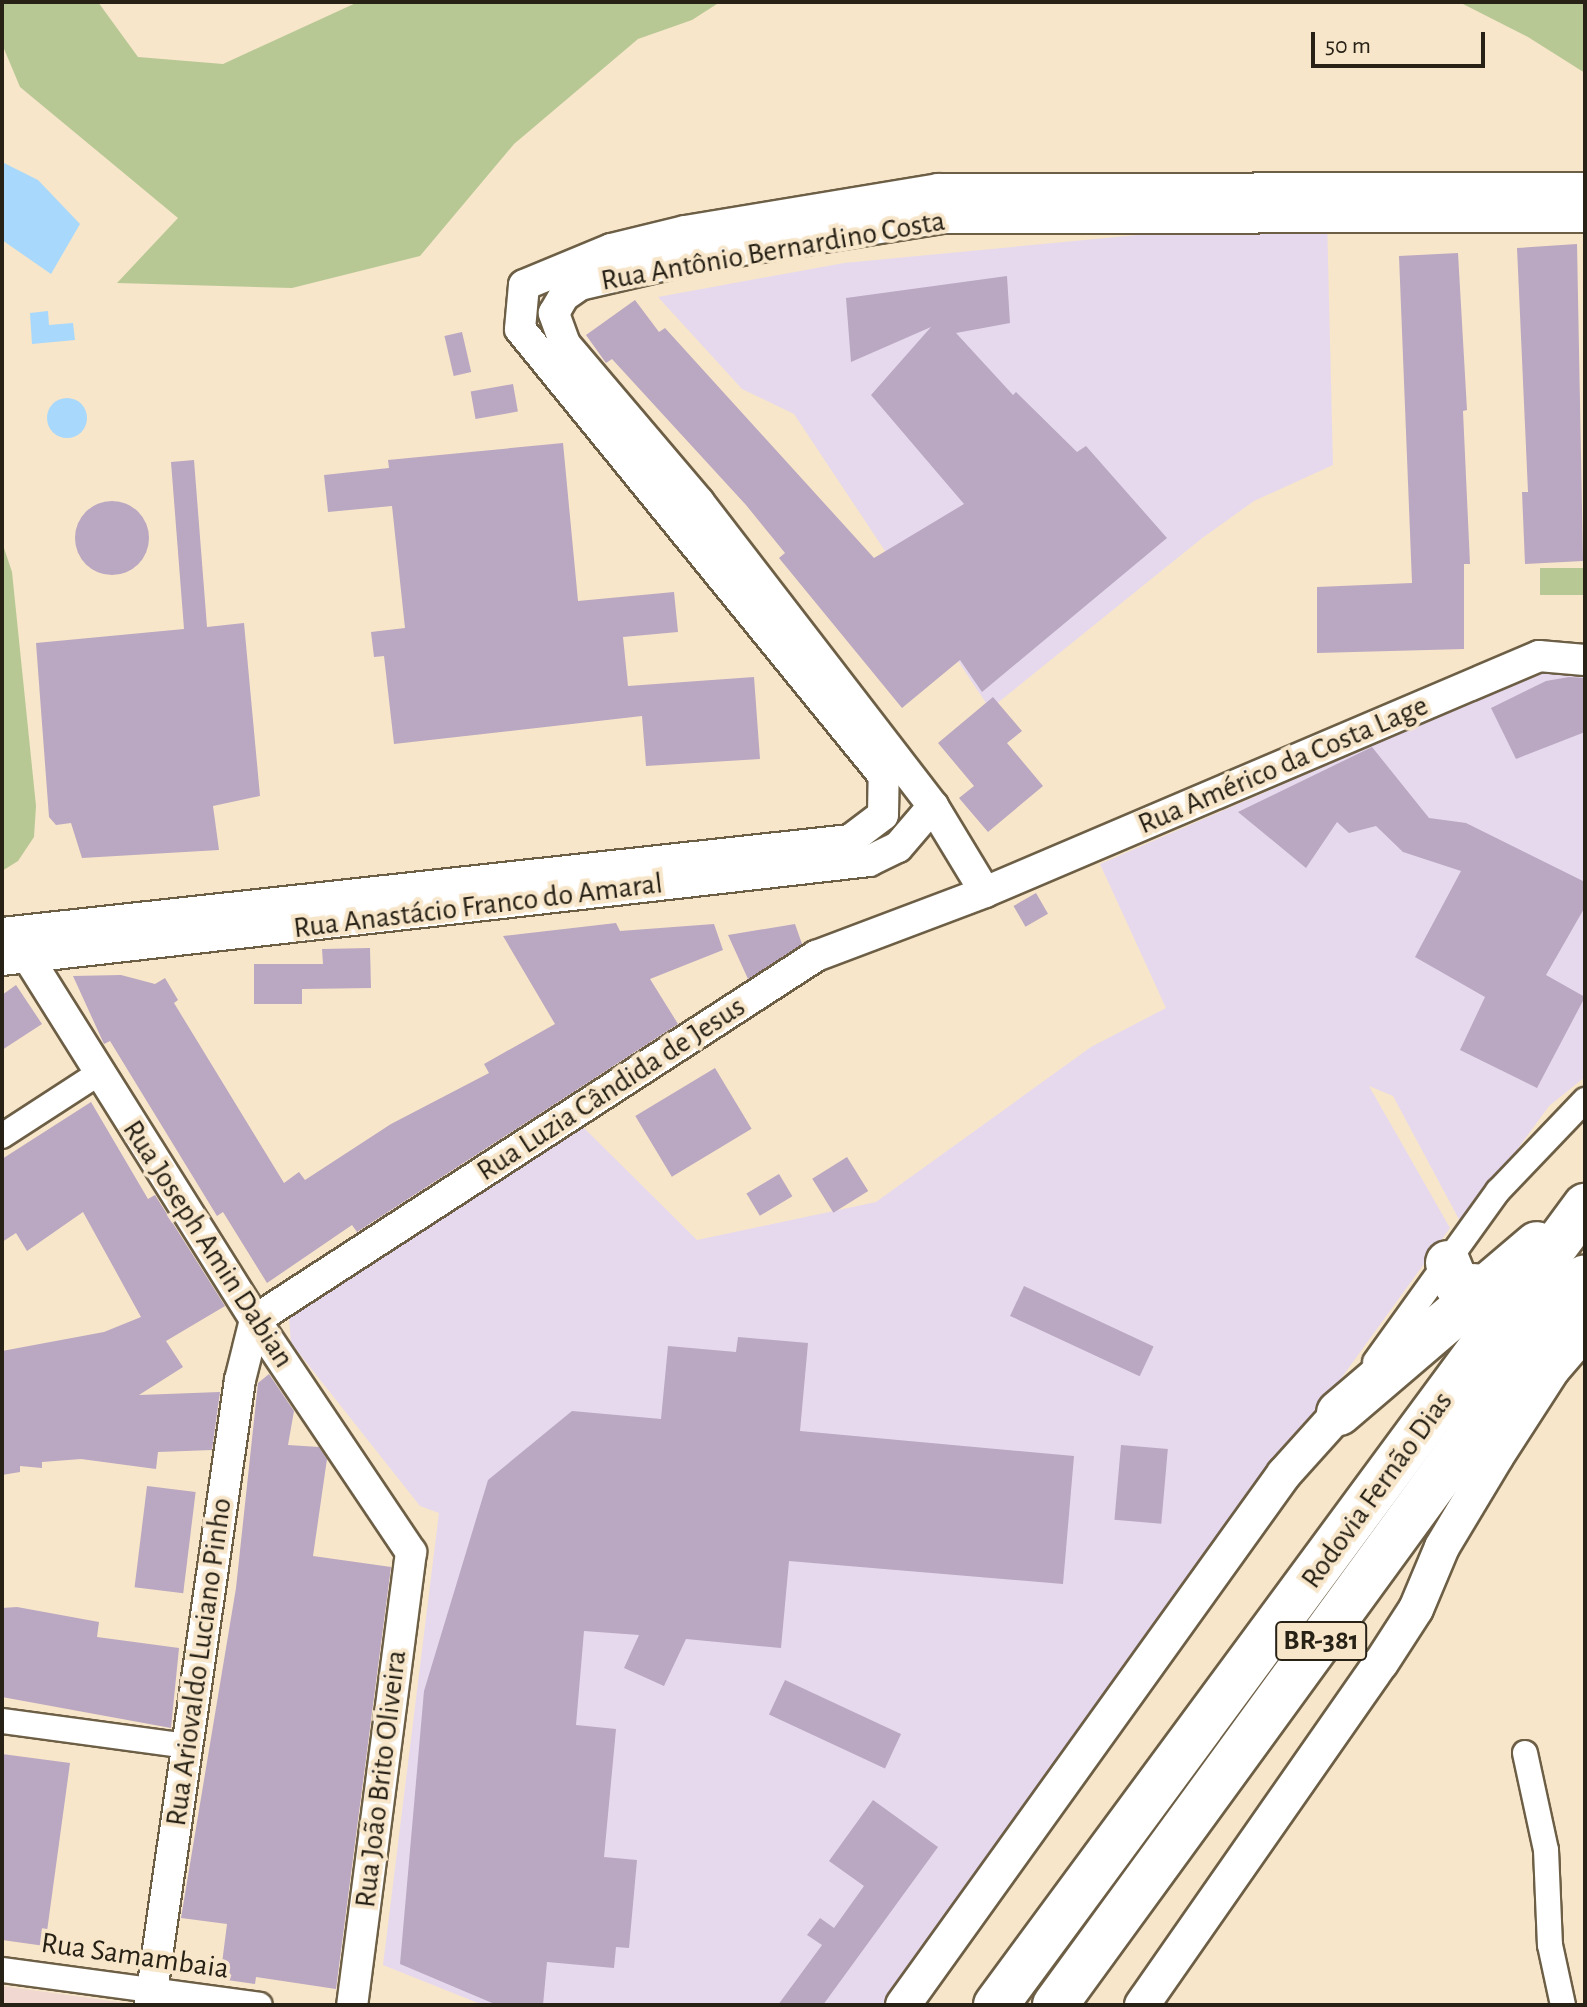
<!DOCTYPE html>
<html>
<head>
<meta charset="utf-8">
<style>
	body { margin:0 }
	#map { position:relative; width:1587px; height:2007px; overflow:hidden; background:#f7e6ca; font-family:"Alegreya Sans",sans-serif }
	div>[style] { position:absolute }
	.industrial>* { inset:0; background:#e6d9ed }
	.education>* { inset:0; background:#f1d8d1 }
	.green>* { inset:0; background:#b8c895; transform-origin:0 0 }
	.water>* { inset:0; background:#a8d8fc }
	.round { border-radius:50% }
	.building>* { inset:0; background:#baa7c1; transform-origin:0 0 }
	.roads { filter:drop-shadow(2px 0 #6d5f46) drop-shadow(-2px 0 #6d5f46) drop-shadow(0 2px #6d5f46) drop-shadow(0 -2px #6d5f46) }
	.minor>* { height:24px; margin:-12px; padding:0 12px; transform-origin:12px; border-radius:12px; background:#fff }
	.tertiary>* { height:30px; margin:-15px; padding:0 15px; transform-origin:15px; border-radius:15px; background:#fff }
	.secondary>* { height:34px; margin:-17px; padding:0 17px; transform-origin:17px; border-radius:17px; background:#fff }
	.motorway>* { height:44px; margin:-22px; padding:0 22px; transform-origin:22px; border-radius:22px; background:#fff }
	span { translate:-50% -50%; white-space:nowrap; text-align:center; line-height:1.15; -webkit-text-stroke:8px #f7e6ca; paint-order:stroke }
	.shield-label span { padding:2px 6px; background:#f7e6ca; border:2px solid; border-radius:6px; -webkit-text-stroke-width:0 }
	.shield-label { font-size:28px; color:#272116; font-weight:700 }
	.street-label { font-size:30px; color:#272116 }
	.frame { position:absolute; inset:0; border:4px solid #272116; pointer-events:none }
	.scale { position:absolute; left:1311px; top:32px; width:174px; height:36px; box-sizing:border-box; border:4px solid #272116; border-top:0; padding-left:10px; font-size:24px; line-height:28px; white-space:nowrap; color:#272116; -webkit-text-stroke:6px #f7e6ca; paint-order:stroke }
</style>
</head>
<body>
<div id="map">
	<div class="industrial">
		<i style="clip-path:polygon(1327px 217px,1333px 465px,1254px 501px,1201px 539px,990px 709px,794px 414px,742px 389px,658px 297px,844px 263px)"></i>
		<i style="clip-path:polygon(1585px 669px,1585px 1077px,1549px 1106px,1462px 1225px,1393px 1096px,1369px 1086px,1450px 1228px,887px 2005px,483px 2005px,383px 1965px,439px 1513px,420px 1506px,291px 1343px,289px 1318px,583px 1127px,697px 1240px,876px 1202px,1091px 1047px,1166px 1008px,1100px 864px,1544px 671px)"></i>
	</div>
	<div class="education">
		<i style="clip-path:polygon(2px 1986px,133px 2004px,2px 2005px)"></i>
	</div>
	<div class="green">
		<i style="clip-path:polygon(2px 2px,98px 2px,138px 57px,223px 64px,358px 2px,720px 2px,692px 20px,638px 39px,514px 144px,420px 256px,292px 288px,117px 283px,178px 218px,20px 87px,2px 44px)"></i>
		<i style="clip-path:polygon(1459px 2px,1585px 2px,1585px 73px,1528px 37px)"></i>
		<i style="clip-path:polygon(2px 542px,12px 572px,36px 806px,34px 837px,18px 861px,2px 871px)"></i>
		<i style="left:1585px;top:568px;width:27px;height:45px;rotate:90deg"></i>
	</div>
	<div class="water">
		<i style="clip-path:polygon(2px 162px,38px 180px,80px 224px,51px 274px,2px 240px)"></i>
		<i style="clip-path:polygon(48px 311px,49px 325px,73px 323px,75px 340px,32px 344px,30px 313px)"></i>
		<i class="round" style="left:47px;top:398px;width:40px;height:40px"></i>
	</div>
	<div class="building">
		<i style="clip-path:polygon(1577px 244px,1583px 561px,1525px 564px,1522px 492px,1528px 492px,1517px 248px)"></i>
		<i style="clip-path:polygon(1458px 253px,1467px 410px,1463px 411px,1470px 564px,1464px 564px,1464px 649px,1317px 653px,1317px 587px,1412px 583px,1399px 256px)"></i>
		<i style="clip-path:polygon(1007px 276px,1010px 323px,956px 333px,1013px 395px,1016px 392px,1077px 452px,1086px 446px,1167px 538px,982px 692px,960px 660px,902px 708px,779px 558px,785px 553px,746px 505px,612px 359px,606px 363px,586px 335px,635px 300px,659px 332px,665px 328px,874px 558px,964px 504px,871px 395px,931px 327px,851px 362px,846px 298px)"></i>
		<i style="left:462px;top:332px;width:41px;height:18px;rotate:77deg"></i>
		<i style="left:513px;top:384px;width:28px;height:43px;rotate:80deg"></i>
		<i style="clip-path:polygon(563px 443px,578px 601px,674px 592px,678px 632px,623px 637px,628px 686px,754px 677px,760px 759px,646px 766px,642px 716px,394px 744px,384px 656px,374px 657px,371px 632px,405px 628px,392px 506px,328px 512px,324px 475px,389px 468px,388px 460px)"></i>
		<i style="clip-path:polygon(194px 460px,207px 627px,244px 623px,260px 796px,213px 806px,219px 850px,82px 858px,71px 823px,56px 825px,49px 817px,36px 643px,184px 629px,171px 462px)"></i>
		<i class="round" style="left:75px;top:501px;width:74px;height:74px"></i>
		<i style="clip-path:polygon(1569px 677px,1585px 678px,1585px 732px,1516px 759px,1491px 708px,1546px 681px)"></i>
		<i style="clip-path:polygon(993px 697px,1022px 731px,1007px 743px,1043px 786px,988px 832px,959px 798px,974px 786px,938px 743px)"></i>
		<i style="clip-path:polygon(1372px 747px,1429px 818px,1466px 823px,1585px 882px,1585px 907px,1546px 975px,1585px 997px,1537px 1088px,1460px 1050px,1485px 997px,1415px 957px,1461px 871px,1403px 852px,1376px 826px,1349px 833px,1337px 822px,1306px 868px,1238px 812px)"></i>
		<i style="left:1036px;top:893px;width:24px;height:26px;rotate:60deg"></i>
		<i style="clip-path:polygon(616px 923px,620px 931px,714px 924px,723px 950px,650px 979px,678px 1024px,357px 1232px,352px 1225px,267px 1283px,223px 1212px,217px 1216px,110px 1041px,104px 1044px,73px 976px,121px 975px,155px 984px,165px 978px,178px 1000px,174px 1003px,284px 1183px,299px 1172px,305px 1180px,391px 1124px,489px 1073px,484px 1064px,555px 1024px,503px 936px)"></i>
		<i style="clip-path:polygon(795px 924px,802px 944px,748px 979px,728px 935px)"></i>
		<i style="clip-path:polygon(370px 948px,371px 988px,302px 989px,302px 1004px,254px 1004px,254px 964px,323px 964px,322px 949px)"></i>
		<i style="clip-path:polygon(16px 985px,42px 1024px,2px 1050px,2px 995px)"></i>
		<i style="left:715px;top:1068px;width:71px;height:93px;rotate:59deg"></i>
		<i style="clip-path:polygon(91px 1102px,148px 1199px,155px 1195px,225px 1306px,166px 1341px,183px 1367px,139px 1395px,220px 1392px,212px 1450px,158px 1452px,156px 1469px,81px 1459px,42px 1462px,42px 1468px,20px 1466px,20px 1472px,2px 1475px,2px 1351px,104px 1332px,141px 1317px,83px 1212px,27px 1251px,16px 1233px,2px 1242px,2px 1159px)"></i>
		<i style="left:847px;top:1157px;width:40px;height:41px;rotate:58deg"></i>
		<i style="left:779px;top:1174px;width:26px;height:38px;rotate:59deg"></i>
		<i style="left:1024px;top:1286px;width:143px;height:33px;rotate:25deg"></i>
		<i style="clip-path:polygon(738px 1337px,808px 1343px,800px 1431px,1074px 1456px,1063px 1584px,789px 1561px,781px 1648px,686px 1639px,664px 1686px,624px 1668px,639px 1635px,584px 1631px,576px 1725px,616px 1729px,604px 1857px,637px 1860px,629px 1948px,616px 1947px,614px 1968px,547px 1962px,543px 2005px,497px 2005px,400px 1964px,424px 1691px,488px 1480px,572px 1411px,661px 1419px,668px 1346px,736px 1352px)"></i>
		<i style="clip-path:polygon(269px 1374px,294px 1411px,288px 1445px,319px 1447px,327px 1459px,313px 1556px,391px 1567px,336px 1989px,256px 1977px,255px 1984px,220px 1979px,227px 1924px,181px 1918px,236px 1588px,258px 1383px)"></i>
		<i style="left:1121px;top:1445px;width:47px;height:75px;rotate:5deg"></i>
		<i style="left:147px;top:1486px;width:49px;height:102px;rotate:7deg"></i>
		<i style="clip-path:polygon(17px 1607px,99px 1622px,97px 1637px,179px 1648px,171px 1728px,2px 1697px,2px 1608px)"></i>
		<i style="left:785px;top:1680px;width:128px;height:38px;rotate:25deg"></i>
		<i style="clip-path:polygon(2px 1754px,70px 1763px,45px 1946px,2px 1940px)"></i>
		<i style="clip-path:polygon(873px 1800px,938px 1847px,823px 2005px,778px 2005px,822px 1945px,807px 1935px,820px 1918px,834px 1928px,864px 1886px,829px 1861px)"></i>
	</div>
	<div class="roads">
		<div class="minor">
			<i style="left:2px;top:1136px;width:116px;rotate:-33deg"></i>
			<i style="left:1375px;top:1362px;width:211px;rotate:-54.3deg"></i>
			<i style="left:1498px;top:1191px;width:126px;rotate:-46.3deg"></i>
			<i style="left:2px;top:1721px;width:187px;rotate:7.7deg"></i>
			<i style="left:1525px;top:1753px;width:99px;rotate:77.8deg"></i>
			<i style="left:1546px;top:1850px;width:95px;rotate:87.6deg"></i>
			<i style="left:1550px;top:1945px;width:61px;rotate:77.8deg"></i>
			<i style="left:2px;top:1970px;width:260px;rotate:7.7deg"></i>
		</div>
		<div class="tertiary">
			<i style="left:985px;top:892px;width:100px;rotate:-121.2deg"></i>
			<i style="left:933px;top:806px;width:384px;rotate:-127.6deg"></i>
			<i style="left:699px;top:502px;width:207px;rotate:-130.3deg"></i>
			<i style="left:565px;top:344px;width:33px;rotate:-110deg"></i>
			<i style="left:554px;top:313px;width:20px;rotate:-60deg"></i>
			<i style="left:564px;top:296px;width:19px;rotate:-35deg"></i>
			<i style="left:580px;top:285px;width:128px;rotate:-13.1deg"></i>
			<i style="left:705px;top:256px;width:240px;rotate:-9.1deg"></i>
			<i style="left:942px;top:218px;width:643px;rotate:-0.09deg"></i>
			<i style="left:12px;top:932px;width:458px;rotate:57.9deg"></i>
			<i style="left:255px;top:1320px;width:280px;rotate:56.1deg"></i>
			<i style="left:411px;top:1552px;width:457px;rotate:97.4deg"></i>
			<i style="left:2px;top:933px;width:853px;rotate:-6.26deg"></i>
			<i style="left:850px;top:840px;width:41px;rotate:-37.1deg"></i>
			<i style="left:883px;top:815px;width:39px;rotate:-89deg"></i>
			<i style="left:884px;top:776px;width:576px;rotate:-129.16deg"></i>
			<i style="left:520px;top:329px;width:44px;rotate:-84.8deg"></i>
			<i style="left:524px;top:285px;width:94px;rotate:-22.5deg"></i>
			<i style="left:611px;top:249px;width:76px;rotate:-13.7deg"></i>
			<i style="left:685px;top:231px;width:256px;rotate:-9.4deg"></i>
			<i style="left:938px;top:189px;width:647px;rotate:-0.09deg"></i>
			<i style="left:2px;top:960px;width:873px;rotate:-6.51deg"></i>
			<i style="left:869px;top:861px;width:32px;rotate:-26deg"></i>
			<i style="left:898px;top:847px;width:54px;rotate:-49.5deg"></i>
			<i style="left:150px;top:2005px;width:631px;rotate:-81.81deg"></i>
			<i style="left:240px;top:1380px;width:62px;rotate:-76deg"></i>
			<i style="left:255px;top:1320px;width:669px;rotate:-32.98deg"></i>
			<i style="left:816px;top:956px;width:181px;rotate:-20.7deg"></i>
			<i style="left:985px;top:892px;width:602px;rotate:-23.07deg"></i>
			<i style="left:1539px;top:656px;width:46px;rotate:5deg"></i>
		</div>
		<div class="secondary">
			<i style="left:903px;top:2005px;width:654px;rotate:-54.34deg"></i>
			<i style="left:1284px;top:1474px;width:82px;rotate:-48deg"></i>
			<i style="left:1142px;top:2005px;width:417px;rotate:-55.1deg"></i>
			<i style="left:1381px;top:1663px;width:64px;rotate:-57.1deg"></i>
			<i style="left:1416px;top:1609px;width:67px;rotate:-67.2deg"></i>
			<i style="left:1442px;top:1547px;width:105px;rotate:-59deg"></i>
			<i style="left:1496px;top:1457px;width:105px;rotate:-57.1deg"></i>
			<i style="left:1553px;top:1369px;width:49px;rotate:-49.1deg"></i>
		</div>
		<div class="motorway">
			<i style="left:1448px;top:1263px;width:24px;rotate:68deg"></i>
			<i style="left:1457px;top:1285px;width:30px;rotate:4deg"></i>
			<i style="left:1339px;top:1413px;width:260px;rotate:-40.5deg"></i>
			<i style="left:996px;top:2005px;width:993px;rotate:-53.6deg"></i>
			<i style="left:1055px;top:2005px;width:900px;rotate:-53.94deg"></i>
		</div>
	</div>
	<div class="shield-label">
		<span style="left:1321px;top:1641px">BR-381</span>
	</div>
	<div class="street-label">
		<span style="left:773px;top:251px;rotate:-10deg">Rua Antônio Bernardino Costa</span>
		<span style="left:1283px;top:765px;rotate:-23deg">Rua Américo da Costa Lage</span>
		<span style="left:478px;top:906px;rotate:-7deg">Rua Anastácio Franco do Amaral</span>
		<span style="left:611px;top:1089px;rotate:-33deg">Rua Luzia Cândida de Jesus</span>
		<span style="left:208px;top:1244px;rotate:57deg">Rua Joseph Amin Dabian</span>
		<span style="left:1377px;top:1490px;rotate:-54deg">Rodovia Fernão Dias</span>
		<span style="left:199px;top:1662px;rotate:-82deg">Rua Ariovaldo Luciano Pinho</span>
		<span style="left:381px;top:1779px;rotate:-83deg">Rua João Brito Oliveira</span>
		<span style="left:135px;top:1956px;rotate:8deg">Rua Samambaia</span>
	</div>
	<div class="frame"></div>
	<div class="scale">50 m</div>
</div>
</body>
</html>
